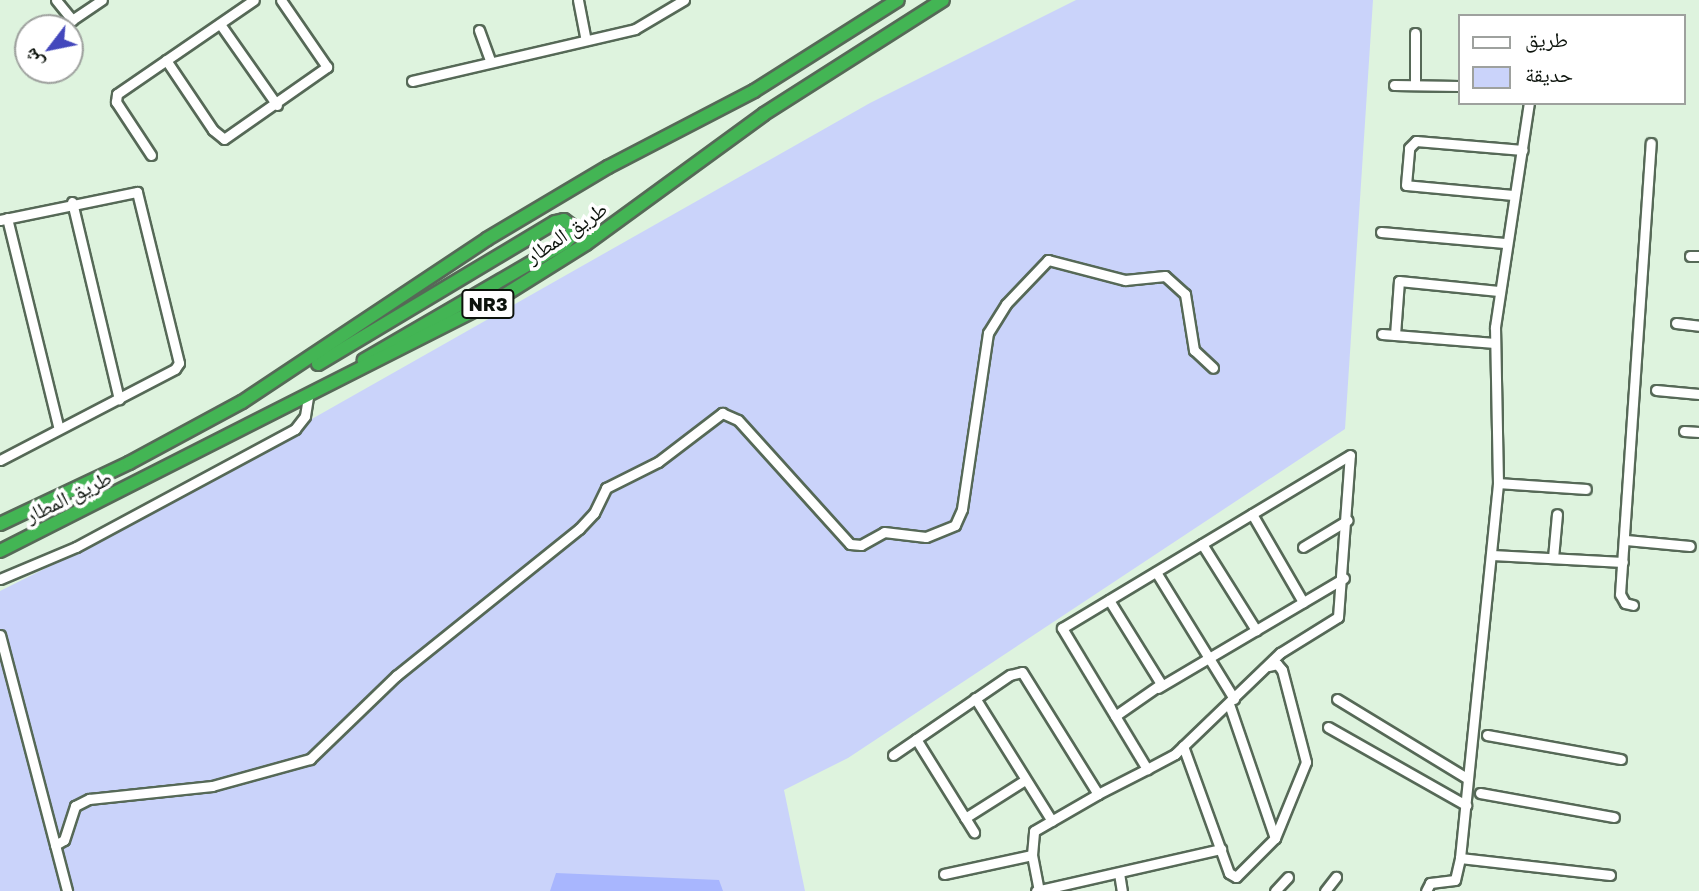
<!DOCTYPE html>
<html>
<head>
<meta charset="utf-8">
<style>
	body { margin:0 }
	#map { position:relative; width:1699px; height:891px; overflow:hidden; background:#def3de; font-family:"Golos Text","Noto Naskh Arabic",sans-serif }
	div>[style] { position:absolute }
	.green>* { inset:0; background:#cad3fa }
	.water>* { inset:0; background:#a8b6fe }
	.roads { filter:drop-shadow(2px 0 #566957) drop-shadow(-2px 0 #566957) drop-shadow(0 2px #566957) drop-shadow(0 -2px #566957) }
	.minor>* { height:9px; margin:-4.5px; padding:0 4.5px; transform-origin:4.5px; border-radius:4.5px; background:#fff }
	.highway>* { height:12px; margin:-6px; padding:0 6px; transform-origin:6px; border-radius:6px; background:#43b554 }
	span { translate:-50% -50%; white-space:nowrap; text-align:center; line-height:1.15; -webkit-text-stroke:7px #fff; paint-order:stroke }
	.shield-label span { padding:2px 5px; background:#fff; border:2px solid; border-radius:5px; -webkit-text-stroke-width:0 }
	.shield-label { font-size:19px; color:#0c130c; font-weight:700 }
	.street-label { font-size:21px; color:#0c130c }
	.legend { position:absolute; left:1458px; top:14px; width:228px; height:91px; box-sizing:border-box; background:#fff; border:2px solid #9ea19e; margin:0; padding:9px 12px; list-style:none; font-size:21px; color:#0c130c }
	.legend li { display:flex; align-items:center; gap:14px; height:35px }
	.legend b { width:35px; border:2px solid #9ea19e }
	.north { position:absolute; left:14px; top:14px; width:70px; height:70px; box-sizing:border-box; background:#fff; border:2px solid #9ea19e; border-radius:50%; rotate:238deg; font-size:19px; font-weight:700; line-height:28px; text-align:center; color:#0c130c }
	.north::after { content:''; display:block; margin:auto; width:24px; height:32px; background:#4347bc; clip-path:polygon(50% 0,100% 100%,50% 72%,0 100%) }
</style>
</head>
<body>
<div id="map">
	<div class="green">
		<i style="clip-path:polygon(1076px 0,1373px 0,1345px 429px,848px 758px,784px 790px,805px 891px,0 891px,0 591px,68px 557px,870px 103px)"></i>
	</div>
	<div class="water">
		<i style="clip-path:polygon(556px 873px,719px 880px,723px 891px,550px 891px)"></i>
	</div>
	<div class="roads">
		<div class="minor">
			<i style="left:56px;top:0;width:26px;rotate:51deg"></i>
			<i style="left:72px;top:20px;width:36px;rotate:-34deg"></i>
			<i style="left:578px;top:0;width:38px;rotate:79deg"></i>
			<i style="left:220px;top:24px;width:99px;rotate:54.9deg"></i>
			<i style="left:479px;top:30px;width:33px;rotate:70deg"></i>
			<i style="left:1415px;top:33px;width:52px;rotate:90deg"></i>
			<i style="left:166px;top:60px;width:84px;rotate:56.1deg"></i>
			<i style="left:213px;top:130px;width:14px;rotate:39deg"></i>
			<i style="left:224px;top:139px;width:126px;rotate:-35deg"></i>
			<i style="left:327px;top:67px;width:81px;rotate:-124.5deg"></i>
			<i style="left:412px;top:81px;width:229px;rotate:-13.1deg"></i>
			<i style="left:635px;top:29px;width:57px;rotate:-30.6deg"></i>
			<i style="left:1394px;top:85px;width:65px;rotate:0.9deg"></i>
			<i style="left:151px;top:155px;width:64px;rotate:-123.4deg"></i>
			<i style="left:116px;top:102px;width:8px;rotate:-83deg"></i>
			<i style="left:117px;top:94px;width:166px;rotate:-34.5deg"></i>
			<i style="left:1513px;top:195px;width:107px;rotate:-174.7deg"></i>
			<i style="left:1406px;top:185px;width:37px;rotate:-85deg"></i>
			<i style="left:1409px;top:148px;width:10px;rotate:-45deg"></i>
			<i style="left:1416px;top:141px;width:107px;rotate:4.8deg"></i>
			<i style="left:72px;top:202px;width:203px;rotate:76.6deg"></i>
			<i style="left:7px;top:218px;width:217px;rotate:76.2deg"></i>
			<i style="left:0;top:220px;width:140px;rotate:-11.6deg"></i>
			<i style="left:137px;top:192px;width:176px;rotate:76.2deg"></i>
			<i style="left:179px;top:363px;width:7px;rotate:124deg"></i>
			<i style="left:175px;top:369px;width:197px;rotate:152.5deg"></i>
			<i style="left:1381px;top:232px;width:124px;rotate:5.1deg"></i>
			<i style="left:1690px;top:256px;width:9px"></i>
			<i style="left:1676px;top:323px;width:23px;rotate:7deg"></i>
			<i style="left:1382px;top:334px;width:113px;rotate:4.6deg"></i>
			<i style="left:1395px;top:335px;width:54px;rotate:-85.8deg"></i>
			<i style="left:1399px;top:281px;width:100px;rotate:5.7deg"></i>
			<i style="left:1656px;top:390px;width:43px;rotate:5.3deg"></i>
			<i style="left:1684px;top:431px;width:15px;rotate:4deg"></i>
			<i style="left:1498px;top:483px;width:88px;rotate:3.9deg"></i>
			<i style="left:1252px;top:514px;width:102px;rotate:59.9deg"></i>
			<i style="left:1626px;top:540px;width:64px;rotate:5.4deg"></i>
			<i style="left:1202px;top:544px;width:102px;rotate:57.9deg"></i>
			<i style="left:1303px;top:547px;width:52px;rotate:-31deg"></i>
			<i style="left:1492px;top:555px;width:131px;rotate:3.1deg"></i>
			<i style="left:1553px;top:558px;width:44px;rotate:-84.8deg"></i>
			<i style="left:1156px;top:572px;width:149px;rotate:58.4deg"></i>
			<i style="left:0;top:579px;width:82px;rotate:-22.8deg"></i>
			<i style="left:76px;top:547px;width:249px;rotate:-28.3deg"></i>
			<i style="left:295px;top:429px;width:16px;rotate:-52deg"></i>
			<i style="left:305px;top:416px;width:20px;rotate:-81deg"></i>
			<i style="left:1109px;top:600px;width:99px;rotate:58.2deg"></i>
			<i style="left:1161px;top:684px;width:56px;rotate:145.2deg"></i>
			<i style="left:1633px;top:605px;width:8px;rotate:-166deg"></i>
			<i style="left:1625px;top:603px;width:10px;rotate:-119deg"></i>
			<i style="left:1620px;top:594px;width:452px;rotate:-86.1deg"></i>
			<i style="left:0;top:635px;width:265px;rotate:75.3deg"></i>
			<i style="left:1158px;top:688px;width:216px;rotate:-30.6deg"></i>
			<i style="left:975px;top:698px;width:145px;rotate:58deg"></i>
			<i style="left:1337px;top:699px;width:153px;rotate:31.4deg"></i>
			<i style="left:1229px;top:704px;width:142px;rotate:71.1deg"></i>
			<i style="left:1328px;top:727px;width:159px;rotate:29.5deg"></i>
			<i style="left:1487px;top:735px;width:136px;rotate:10.2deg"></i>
			<i style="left:916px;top:739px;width:110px;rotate:58.1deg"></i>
			<i style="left:1183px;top:746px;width:135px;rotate:70.1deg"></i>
			<i style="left:1229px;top:873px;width:8px;rotate:30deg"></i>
			<i style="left:1236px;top:877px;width:55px;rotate:-45deg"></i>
			<i style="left:1275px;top:838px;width:82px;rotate:-67.8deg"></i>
			<i style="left:1306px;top:762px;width:95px;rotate:-104.6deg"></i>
			<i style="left:1282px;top:670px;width:8px;rotate:-130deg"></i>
			<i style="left:1277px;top:664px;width:9px;rotate:167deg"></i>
			<i style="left:893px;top:755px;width:142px;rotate:-34.4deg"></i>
			<i style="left:1010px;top:675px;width:12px;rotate:-14deg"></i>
			<i style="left:1022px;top:672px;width:144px;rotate:58.1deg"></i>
			<i style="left:1480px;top:793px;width:136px;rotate:10.2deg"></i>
			<i style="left:965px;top:818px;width:71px;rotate:-32.3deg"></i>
			<i style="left:55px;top:845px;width:10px;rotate:-29deg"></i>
			<i style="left:64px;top:840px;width:36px;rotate:-72deg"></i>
			<i style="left:75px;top:806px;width:16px;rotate:-27deg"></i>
			<i style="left:89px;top:799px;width:124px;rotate:-6deg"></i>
			<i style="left:212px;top:786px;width:102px;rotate:-15.4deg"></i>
			<i style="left:310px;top:759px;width:120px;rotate:-44deg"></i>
			<i style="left:396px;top:676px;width:235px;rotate:-38.8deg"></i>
			<i style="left:579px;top:529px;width:22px;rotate:-47deg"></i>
			<i style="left:594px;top:513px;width:28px;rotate:-64deg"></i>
			<i style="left:606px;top:488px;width:58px;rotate:-26.6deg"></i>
			<i style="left:658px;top:462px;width:81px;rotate:-37.4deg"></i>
			<i style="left:722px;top:413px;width:17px;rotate:24deg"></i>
			<i style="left:738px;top:420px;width:167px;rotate:47.9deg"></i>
			<i style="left:850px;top:544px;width:11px;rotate:5deg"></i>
			<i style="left:861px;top:545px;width:26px;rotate:-29deg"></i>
			<i style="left:884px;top:532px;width:42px;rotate:6.8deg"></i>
			<i style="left:926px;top:537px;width:31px;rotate:-22deg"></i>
			<i style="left:955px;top:525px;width:17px;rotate:-66deg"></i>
			<i style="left:962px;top:509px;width:178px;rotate:-81.6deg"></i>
			<i style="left:988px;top:333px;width:34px;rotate:-58deg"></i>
			<i style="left:1006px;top:304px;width:61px;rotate:-46.3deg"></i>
			<i style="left:1048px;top:260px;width:80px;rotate:14.6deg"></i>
			<i style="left:1125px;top:280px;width:40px;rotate:-5.7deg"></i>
			<i style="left:1165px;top:276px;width:27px;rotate:42deg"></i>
			<i style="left:1185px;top:294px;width:57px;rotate:80.9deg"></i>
			<i style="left:1194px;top:350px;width:26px;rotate:43deg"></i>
			<i style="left:1460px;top:858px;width:151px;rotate:6.5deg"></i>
			<i style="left:1119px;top:873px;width:18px;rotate:81deg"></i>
			<i style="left:944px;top:874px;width:90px;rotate:-12.2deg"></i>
			<i style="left:1036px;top:891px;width:190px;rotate:-12.8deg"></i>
			<i style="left:1039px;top:891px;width:37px;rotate:-101deg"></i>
			<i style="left:1032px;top:855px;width:24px;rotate:-85deg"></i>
			<i style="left:1034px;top:831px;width:74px;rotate:-30deg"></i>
			<i style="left:1098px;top:794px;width:55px;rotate:-27deg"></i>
			<i style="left:1147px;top:769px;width:32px;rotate:-28deg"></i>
			<i style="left:1175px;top:754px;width:146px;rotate:-43.9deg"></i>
			<i style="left:1280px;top:653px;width:68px;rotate:-31.8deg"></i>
			<i style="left:1338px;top:617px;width:162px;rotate:-85.8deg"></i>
			<i style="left:1350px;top:455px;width:336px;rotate:149deg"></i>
			<i style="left:1062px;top:628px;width:165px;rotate:58.9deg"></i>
			<i style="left:1275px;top:891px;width:19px;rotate:-47deg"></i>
			<i style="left:1325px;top:891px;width:18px;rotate:-52deg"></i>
			<i style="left:1426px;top:891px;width:9px;rotate:-63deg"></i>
			<i style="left:1430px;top:883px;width:25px;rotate:-7deg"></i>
			<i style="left:1455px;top:880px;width:23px;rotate:-77deg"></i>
			<i style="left:1460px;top:858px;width:377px;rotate:-84.2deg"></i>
			<i style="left:1498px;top:483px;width:156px;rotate:-91.1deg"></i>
			<i style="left:1495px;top:327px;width:227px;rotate:-81.4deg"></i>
		</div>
		<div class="highway">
			<i style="left:318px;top:364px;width:276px;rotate:-30.9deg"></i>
			<i style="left:555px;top:222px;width:9px;rotate:-13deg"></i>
			<i style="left:564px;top:220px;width:10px;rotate:37deg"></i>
			<i style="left:572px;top:226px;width:10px;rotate:90deg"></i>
			<i style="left:572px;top:236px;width:10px;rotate:135deg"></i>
			<i style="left:565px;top:243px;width:233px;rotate:149.8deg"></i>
			<i style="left:0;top:524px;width:143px;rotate:-25.3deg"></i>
			<i style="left:129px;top:463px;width:128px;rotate:-28.4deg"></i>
			<i style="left:242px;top:402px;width:294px;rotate:-33.6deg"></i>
			<i style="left:487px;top:239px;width:141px;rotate:-30.8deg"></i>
			<i style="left:608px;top:167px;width:165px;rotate:-27.5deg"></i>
			<i style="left:754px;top:91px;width:170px;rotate:-32.3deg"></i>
			<i style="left:0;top:551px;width:564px;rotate:-26.88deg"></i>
			<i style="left:503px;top:296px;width:98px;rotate:-32.1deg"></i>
			<i style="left:586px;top:244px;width:220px;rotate:-36.1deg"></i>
			<i style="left:764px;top:114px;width:212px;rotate:-32.5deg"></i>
		</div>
	</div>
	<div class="shield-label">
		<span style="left:488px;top:304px">NR3</span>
	</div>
	<div class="street-label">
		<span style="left:566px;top:232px;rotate:-34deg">طريق المطار</span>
		<span style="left:68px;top:496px;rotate:-26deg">طريق المطار</span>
	</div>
	<ul class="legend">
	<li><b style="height:9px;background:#fff"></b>طريق</li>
	<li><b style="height:19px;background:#cad3fa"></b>حديقة</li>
	</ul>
	<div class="north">ش</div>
</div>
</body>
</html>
